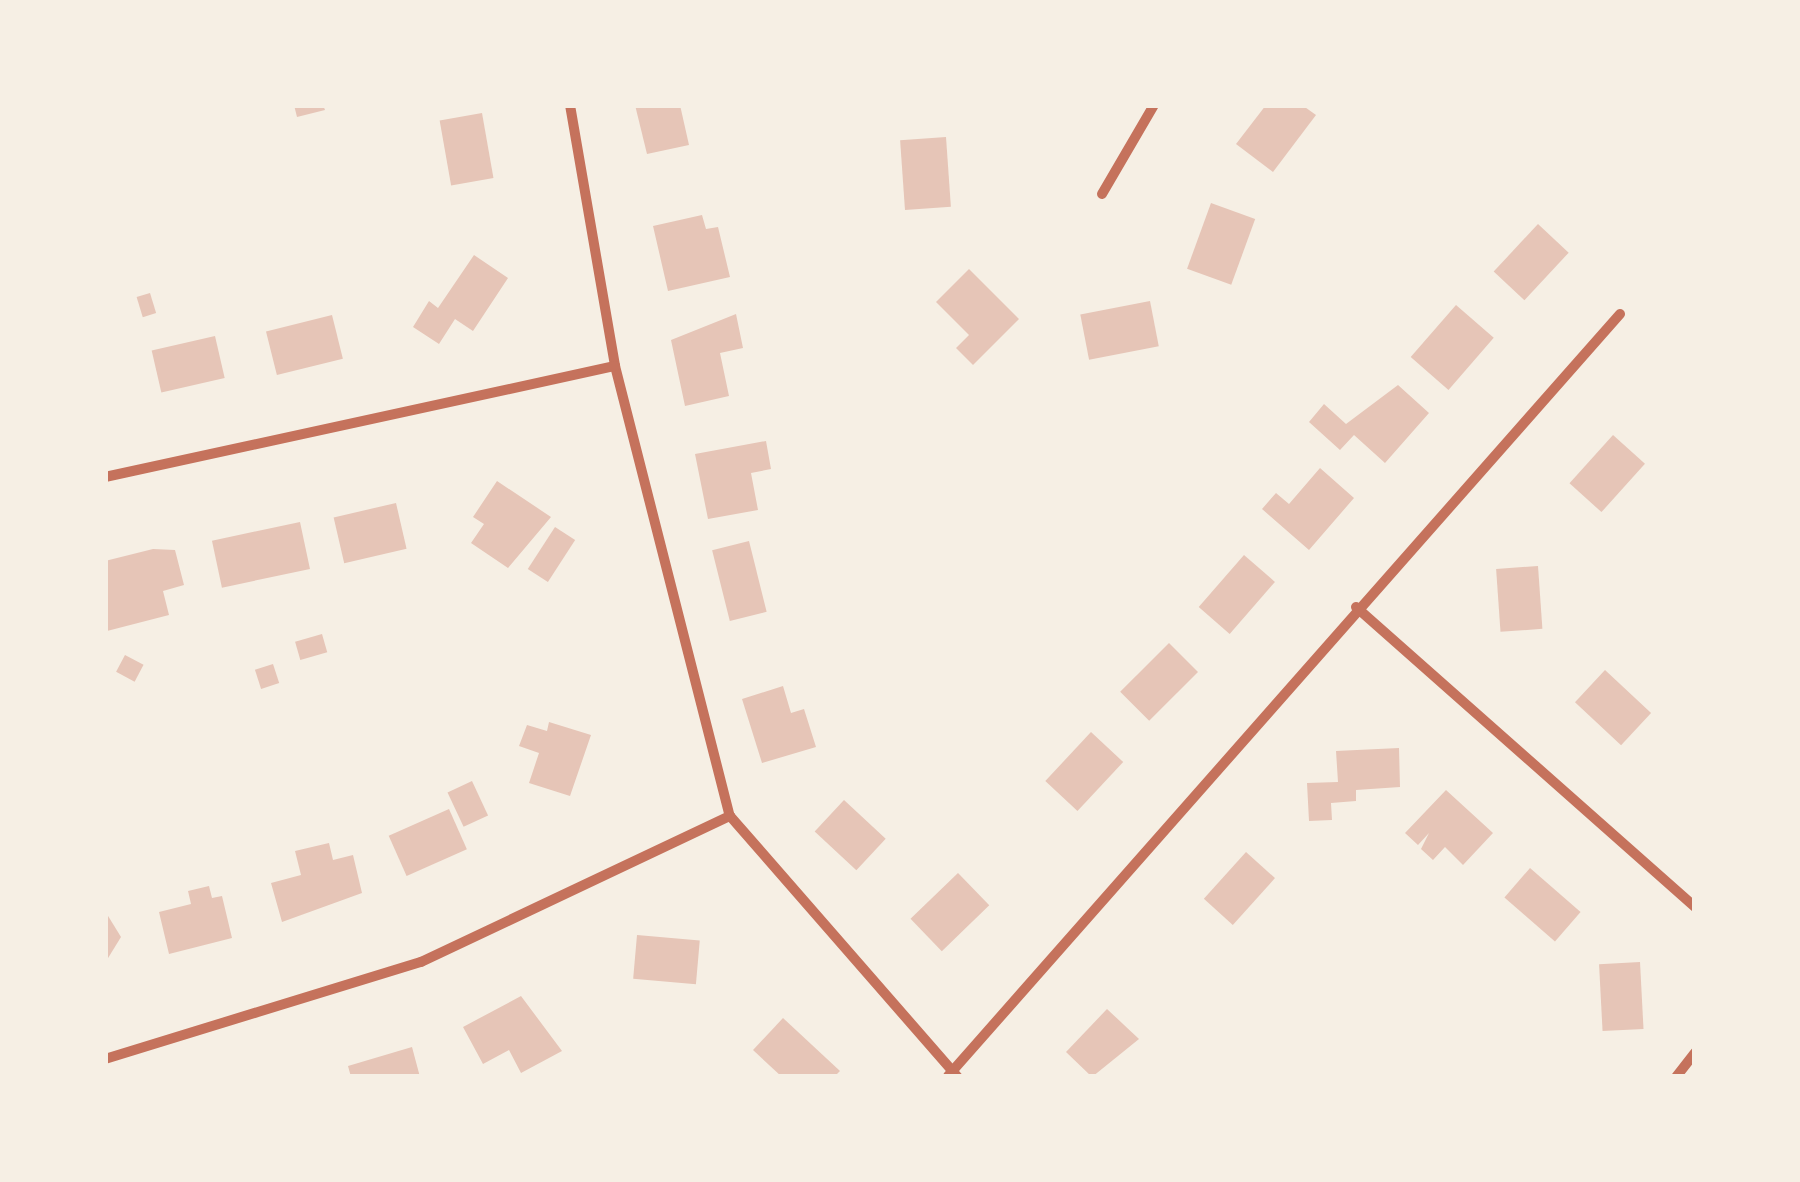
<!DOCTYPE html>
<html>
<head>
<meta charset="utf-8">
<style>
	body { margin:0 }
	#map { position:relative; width:1800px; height:1182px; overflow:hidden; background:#f6efe4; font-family:Raleway,sans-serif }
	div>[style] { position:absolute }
	.building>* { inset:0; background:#e6c5b7; transform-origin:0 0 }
	.minor>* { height:10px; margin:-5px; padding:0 5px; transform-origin:5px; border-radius:5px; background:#c5725c }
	span { translate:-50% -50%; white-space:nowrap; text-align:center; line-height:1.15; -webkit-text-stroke:8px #f6efe4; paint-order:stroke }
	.frame { position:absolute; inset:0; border:108px solid #f6efe4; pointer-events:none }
</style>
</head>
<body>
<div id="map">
	<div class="building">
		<i style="clip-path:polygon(294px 105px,323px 105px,325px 110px,297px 117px)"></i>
		<i style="clip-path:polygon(635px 105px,680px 105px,689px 145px,647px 154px)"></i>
		<i style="clip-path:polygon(1266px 105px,1302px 105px,1316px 115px,1273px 172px,1236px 144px)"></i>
		<i style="left:482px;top:113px;width:66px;height:43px;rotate:80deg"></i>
		<i style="left:946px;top:137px;width:70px;height:46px;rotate:86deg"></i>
		<i style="left:1211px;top:203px;width:47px;height:70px;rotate:20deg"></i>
		<i style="clip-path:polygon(702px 215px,706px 229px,718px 227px,730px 277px,668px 291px,653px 226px)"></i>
		<i style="left:1538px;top:224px;width:42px;height:65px;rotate:43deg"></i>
		<i style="clip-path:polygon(474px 255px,508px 278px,473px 331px,455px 319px,439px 344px,413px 327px,429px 301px,438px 308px)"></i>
		<i style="clip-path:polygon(969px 269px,1019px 319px,973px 365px,956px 348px,969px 335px,936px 302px)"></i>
		<i style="left:150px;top:293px;width:21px;height:14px;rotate:73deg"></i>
		<i style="left:1150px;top:301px;width:46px;height:71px;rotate:79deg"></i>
		<i style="left:1456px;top:305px;width:50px;height:69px;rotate:41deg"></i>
		<i style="clip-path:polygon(736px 314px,743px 348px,720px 353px,729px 396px,685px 406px,671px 340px)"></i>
		<i style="left:332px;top:315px;width:45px;height:68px;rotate:76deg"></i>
		<i style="left:215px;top:336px;width:43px;height:65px;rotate:77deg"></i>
		<i style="clip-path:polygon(1398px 385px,1429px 413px,1385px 463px,1354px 435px,1340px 450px,1309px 422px,1324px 404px,1346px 424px)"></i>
		<i style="left:1613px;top:435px;width:43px;height:65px;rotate:42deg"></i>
		<i style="clip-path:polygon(766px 441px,771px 469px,751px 473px,758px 510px,708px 519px,695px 454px)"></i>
		<i style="clip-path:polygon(1320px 468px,1354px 498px,1309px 550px,1262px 509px,1276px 493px,1289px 504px)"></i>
		<i style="clip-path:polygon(497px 481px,551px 517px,508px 568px,471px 543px,484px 524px,473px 517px)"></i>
		<i style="left:396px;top:503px;width:47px;height:64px;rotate:77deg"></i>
		<i style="left:300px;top:522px;width:48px;height:90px;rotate:78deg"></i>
		<i style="left:555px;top:527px;width:24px;height:50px;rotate:33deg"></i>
		<i style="left:749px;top:541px;width:73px;height:38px;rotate:76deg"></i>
		<i style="clip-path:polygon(153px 549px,175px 550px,184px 585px,163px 591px,169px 615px,107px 631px,105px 561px)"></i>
		<i style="left:1244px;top:555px;width:41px;height:69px;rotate:41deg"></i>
		<i style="left:1538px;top:566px;width:63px;height:42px;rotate:86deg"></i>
		<i style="left:322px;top:634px;width:19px;height:28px;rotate:74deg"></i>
		<i style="left:1169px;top:643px;width:41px;height:69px;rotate:45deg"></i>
		<i style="left:125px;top:655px;width:21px;height:19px;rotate:28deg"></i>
		<i style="left:273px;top:664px;width:20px;height:19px;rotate:72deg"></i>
		<i style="left:1605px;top:670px;width:63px;height:44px;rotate:43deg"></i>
		<i style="clip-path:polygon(783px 686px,791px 713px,804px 709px,816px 747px,762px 763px,742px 699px)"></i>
		<i style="clip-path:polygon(549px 722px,591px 735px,570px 796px,529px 783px,539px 753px,519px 746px,527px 725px,547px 731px)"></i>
		<i style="left:1091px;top:732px;width:44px;height:67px;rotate:43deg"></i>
		<i style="clip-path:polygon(1399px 748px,1400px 787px,1356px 790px,1356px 801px,1331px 803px,1332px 820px,1309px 821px,1307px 783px,1338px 782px,1336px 751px)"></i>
		<i style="left:472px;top:781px;width:38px;height:27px;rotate:65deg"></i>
		<i style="clip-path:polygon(1446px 790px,1493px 833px,1463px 865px,1445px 847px,1433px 860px,1421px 849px,1429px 833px,1418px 845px,1405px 833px)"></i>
		<i style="left:844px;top:800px;width:57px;height:43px;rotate:43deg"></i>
		<i style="left:449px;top:809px;width:44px;height:66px;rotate:66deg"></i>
		<i style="clip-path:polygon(329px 843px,333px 860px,353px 855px,362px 893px,282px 922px,271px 883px,301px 875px,295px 851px)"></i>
		<i style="left:1246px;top:852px;width:39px;height:63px;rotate:42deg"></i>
		<i style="left:1530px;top:868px;width:67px;height:39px;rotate:41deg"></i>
		<i style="left:958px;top:873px;width:45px;height:66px;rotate:46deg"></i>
		<i style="clip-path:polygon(209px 886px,212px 898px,222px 896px,232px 938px,169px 954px,159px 912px,191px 904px,188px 891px)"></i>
		<i style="clip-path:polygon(105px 911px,121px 937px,105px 963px)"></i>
		<i style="left:637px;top:935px;width:63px;height:44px;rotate:5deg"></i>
		<i style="left:1640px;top:962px;width:67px;height:41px;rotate:87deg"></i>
		<i style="clip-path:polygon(521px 996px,562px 1051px,521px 1073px,509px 1050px,483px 1064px,463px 1027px)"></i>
		<i style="clip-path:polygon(1107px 1009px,1139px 1039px,1092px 1077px,1066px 1052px)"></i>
		<i style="clip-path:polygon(783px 1018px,840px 1071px,834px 1077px,782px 1077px,753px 1050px)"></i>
		<i style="clip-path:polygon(412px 1047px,420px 1077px,351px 1077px,348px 1066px)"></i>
	</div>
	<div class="minor">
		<i style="left:570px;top:105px;width:265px;rotate:80.2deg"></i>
		<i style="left:615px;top:366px;width:464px;rotate:75.7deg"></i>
		<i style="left:730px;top:816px;width:347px;rotate:48.9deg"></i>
		<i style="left:1102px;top:194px;width:103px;rotate:-59.7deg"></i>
		<i style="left:105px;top:477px;width:522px;rotate:-12.28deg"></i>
		<i style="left:1356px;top:607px;width:453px;rotate:41.5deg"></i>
		<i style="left:105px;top:1059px;width:331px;rotate:-17.1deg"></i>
		<i style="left:421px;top:962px;width:342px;rotate:-25.3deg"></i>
		<i style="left:948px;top:1076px;width:1016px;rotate:-48.59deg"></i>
		<i style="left:1676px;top:1077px;width:31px;rotate:-52deg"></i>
	</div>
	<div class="frame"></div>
</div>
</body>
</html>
